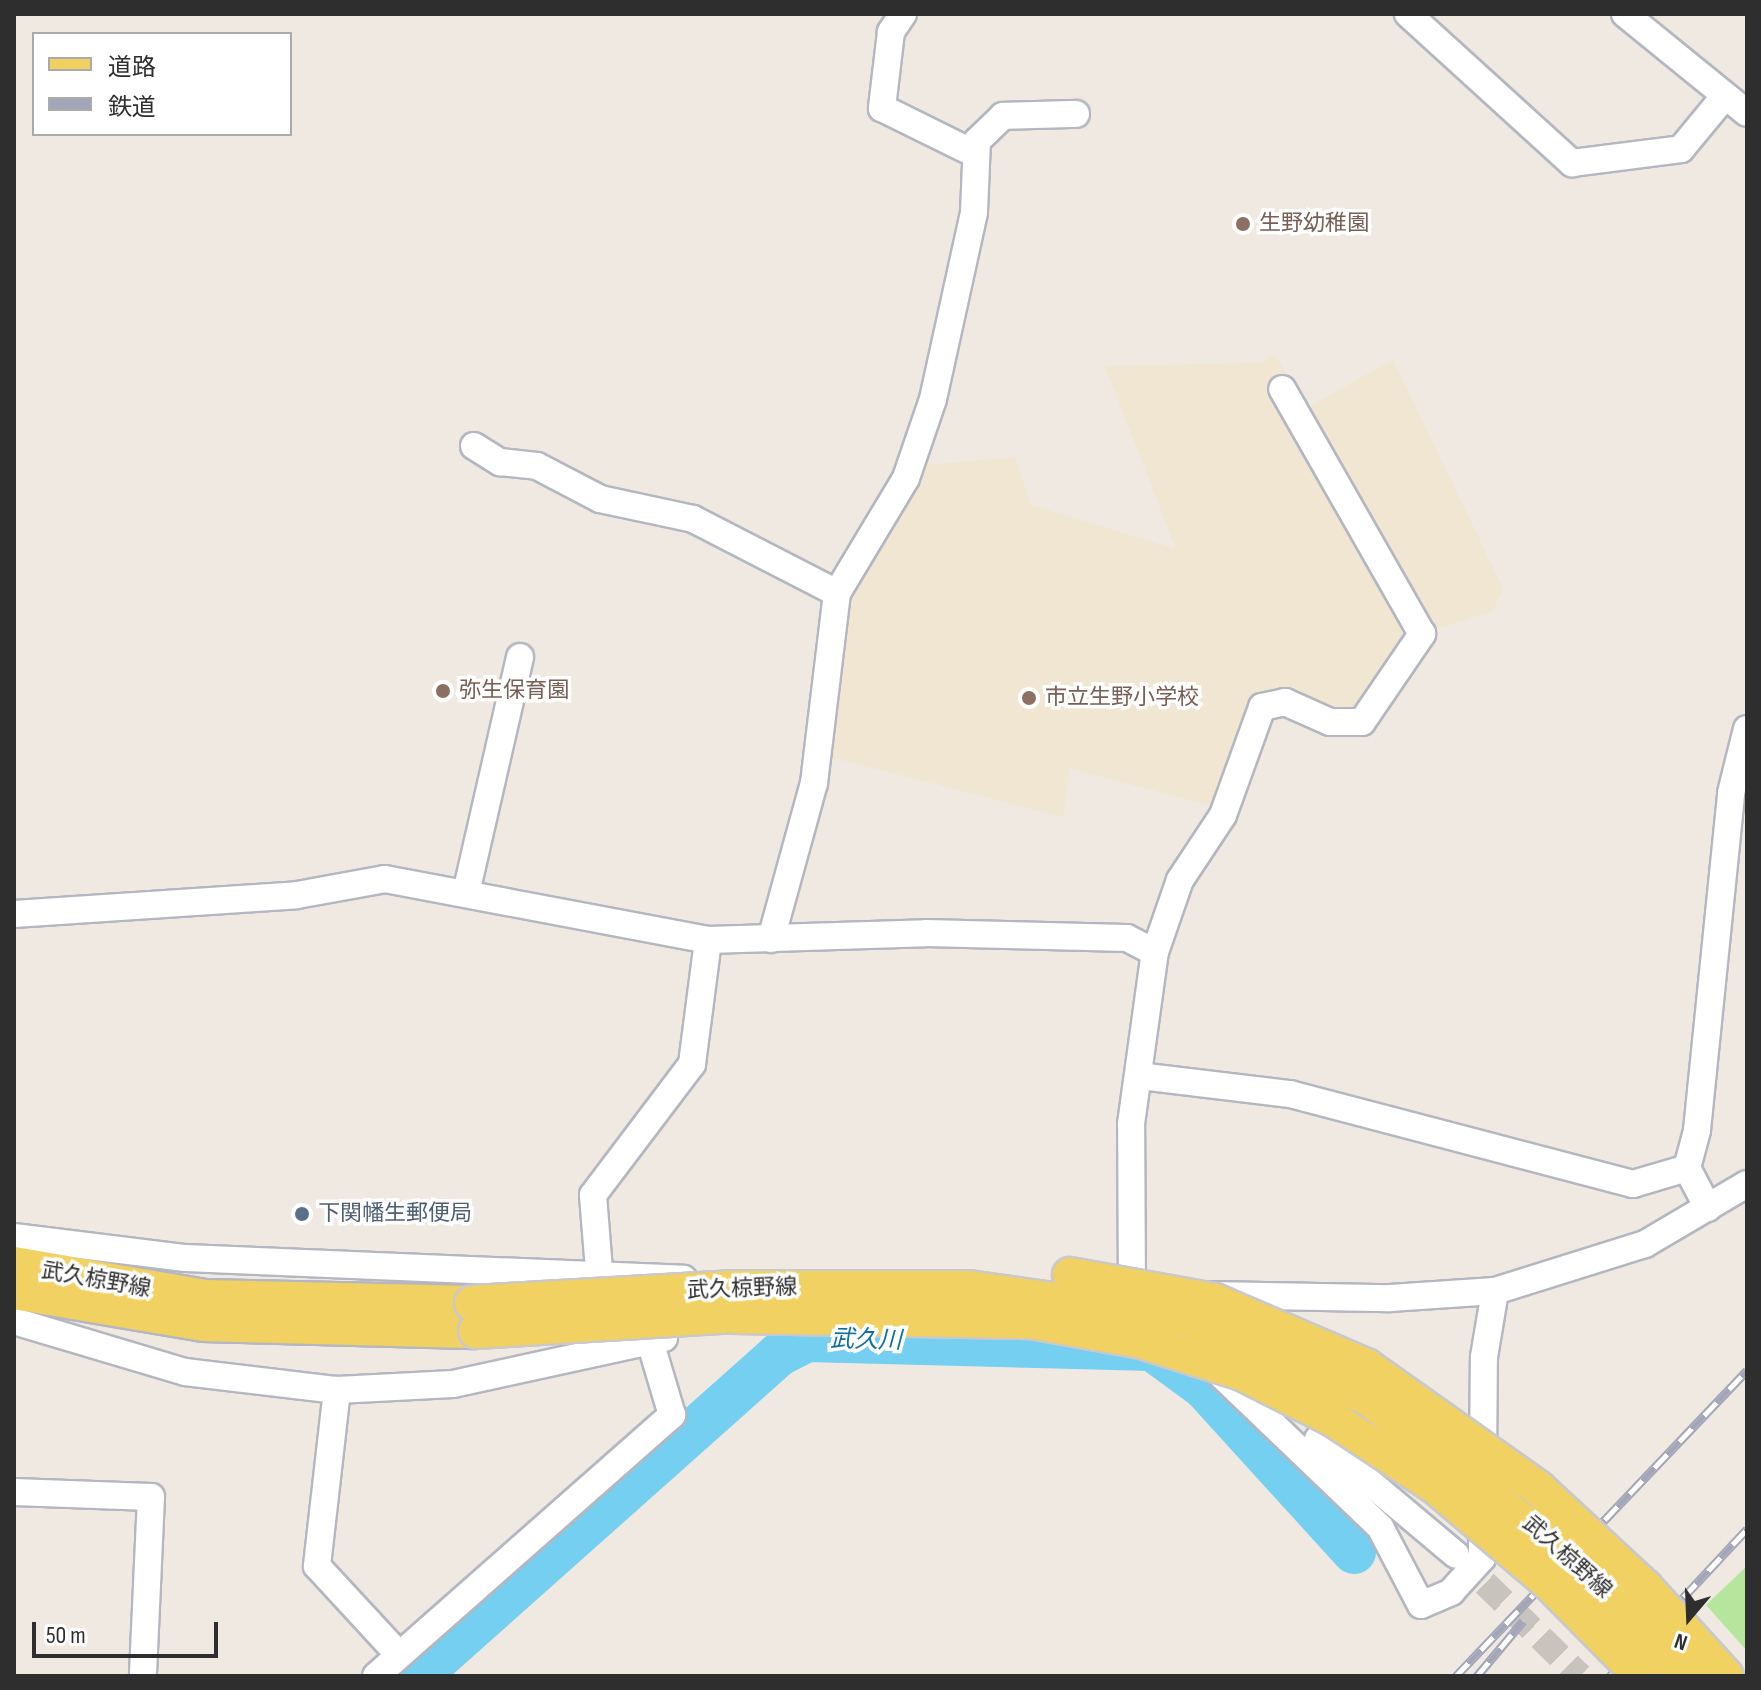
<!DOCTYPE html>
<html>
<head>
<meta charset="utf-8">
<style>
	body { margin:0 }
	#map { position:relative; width:1761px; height:1690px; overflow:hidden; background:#efe9e1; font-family:"Sofia Sans Condensed","Noto Sans JP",sans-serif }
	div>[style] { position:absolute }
	.education>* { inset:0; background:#f0e6d1 }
	.green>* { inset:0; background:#b6e59e }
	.river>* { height:44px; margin:-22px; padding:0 22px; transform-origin:22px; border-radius:22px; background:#75cff0 }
	.minor-tunnel>* { height:26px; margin-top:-13px; transform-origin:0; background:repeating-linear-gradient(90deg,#c8c4bd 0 26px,transparent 0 39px) }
	.roads { filter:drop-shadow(2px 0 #b4b7c1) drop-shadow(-2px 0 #b4b7c1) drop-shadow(0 2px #b4b7c1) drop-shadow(0 -2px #b4b7c1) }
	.minor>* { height:26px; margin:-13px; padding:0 13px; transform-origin:13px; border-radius:13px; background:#fff }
	.major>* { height:34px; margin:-17px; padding:0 17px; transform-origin:17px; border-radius:17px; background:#f2d163 }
	.rail>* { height:9px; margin-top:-4.5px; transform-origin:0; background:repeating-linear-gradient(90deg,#fff 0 18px,#a3a6b8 0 36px); box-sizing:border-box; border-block:2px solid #a3a6b8 }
	.bridges { filter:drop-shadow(2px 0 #c9c9c9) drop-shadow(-2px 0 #c9c9c9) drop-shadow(0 2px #c9c9c9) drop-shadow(0 -2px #c9c9c9) }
	.major-bridge>* { height:34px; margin:-17px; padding:0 17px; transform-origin:17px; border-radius:17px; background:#f2d163 }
	.dots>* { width:22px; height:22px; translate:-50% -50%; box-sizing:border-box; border:4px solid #fff; border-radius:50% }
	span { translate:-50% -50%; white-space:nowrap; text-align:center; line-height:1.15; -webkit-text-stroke:7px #fff; paint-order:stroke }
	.education-label { font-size:22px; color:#785e54 }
	.left { translate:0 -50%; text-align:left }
	.service-label { font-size:22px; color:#4e5e75 }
	.street-label { font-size:22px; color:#2e2e2e }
	.water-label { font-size:24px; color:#0d6fa3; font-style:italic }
	.frame { position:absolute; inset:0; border:16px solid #2e2e2e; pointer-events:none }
	.legend { position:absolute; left:32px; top:32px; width:260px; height:104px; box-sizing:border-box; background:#fff; border:2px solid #ababab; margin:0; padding:10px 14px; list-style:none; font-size:24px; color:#2e2e2e }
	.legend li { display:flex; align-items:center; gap:16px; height:40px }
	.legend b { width:40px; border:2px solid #ababab }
	.north { position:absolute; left:1649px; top:1578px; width:80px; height:80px; -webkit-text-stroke:6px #fff; paint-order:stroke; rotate:199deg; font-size:22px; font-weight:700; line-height:32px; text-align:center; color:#2e2e2e }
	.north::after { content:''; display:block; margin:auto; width:28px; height:36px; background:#2e2e2e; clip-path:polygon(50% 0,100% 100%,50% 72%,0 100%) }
	.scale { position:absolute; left:32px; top:1622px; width:186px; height:36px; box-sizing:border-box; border:4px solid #2e2e2e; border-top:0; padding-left:10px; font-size:24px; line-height:28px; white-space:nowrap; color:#2e2e2e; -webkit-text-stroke:6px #fff; paint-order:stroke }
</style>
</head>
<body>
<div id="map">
	<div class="education">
		<i style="clip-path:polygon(1274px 354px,1308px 407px,1393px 360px,1503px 588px,1493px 611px,1414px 636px,1357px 718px,1336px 717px,1273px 689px,1256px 697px,1219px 808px,1069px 768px,1063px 817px,826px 756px,841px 611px,918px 466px,1015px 457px,1031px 505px,1176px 549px,1105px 366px,1260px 363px)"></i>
	</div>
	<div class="green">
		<i style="clip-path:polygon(1747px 1566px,1747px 1651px,1706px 1605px)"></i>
	</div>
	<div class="river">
		<i style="left:418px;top:1676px;width:482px;rotate:-41.7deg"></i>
		<i style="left:778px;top:1355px;width:33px;rotate:-27deg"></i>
		<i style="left:807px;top:1340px;width:345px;rotate:1.5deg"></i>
		<i style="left:1152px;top:1349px;width:64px;rotate:36.2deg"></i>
		<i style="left:1204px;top:1387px;width:223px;rotate:47.7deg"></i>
	</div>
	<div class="minor-tunnel">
		<i style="left:1457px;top:1556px;width:172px;rotate:44.3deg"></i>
	</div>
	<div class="roads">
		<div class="minor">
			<i style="left:903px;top:14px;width:22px;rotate:124deg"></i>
			<i style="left:891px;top:32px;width:77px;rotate:96.8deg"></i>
			<i style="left:882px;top:108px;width:102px;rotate:26.3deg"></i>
			<i style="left:1408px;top:14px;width:222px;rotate:42.3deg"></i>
			<i style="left:1572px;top:163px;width:110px;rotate:-7.3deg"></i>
			<i style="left:1681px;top:149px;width:67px;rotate:-50.4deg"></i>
			<i style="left:1625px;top:14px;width:157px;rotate:39.1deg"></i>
			<i style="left:474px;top:446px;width:31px;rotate:32deg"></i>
			<i style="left:500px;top:462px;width:37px;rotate:6deg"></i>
			<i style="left:537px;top:466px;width:71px;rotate:27.6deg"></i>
			<i style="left:600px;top:499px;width:95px;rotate:12.1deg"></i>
			<i style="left:693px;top:519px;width:162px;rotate:27.2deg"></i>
			<i style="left:466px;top:893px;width:242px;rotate:-77.1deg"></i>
			<i style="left:14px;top:914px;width:284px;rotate:-3.8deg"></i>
			<i style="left:297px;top:895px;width:89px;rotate:-10.3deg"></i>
			<i style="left:385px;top:879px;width:329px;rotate:10.7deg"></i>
			<i style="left:708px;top:940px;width:218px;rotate:-1.8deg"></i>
			<i style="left:926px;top:933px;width:201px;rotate:1.4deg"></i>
			<i style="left:1127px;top:938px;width:31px;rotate:27deg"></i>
			<i style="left:771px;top:939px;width:162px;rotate:-74.6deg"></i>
			<i style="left:814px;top:783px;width:191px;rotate:-83.1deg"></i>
			<i style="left:837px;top:593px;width:134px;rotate:-59deg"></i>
			<i style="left:906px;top:478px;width:83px;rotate:-71.1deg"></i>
			<i style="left:933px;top:399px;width:191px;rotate:-77.6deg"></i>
			<i style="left:974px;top:212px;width:71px;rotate:-87.6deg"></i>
			<i style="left:977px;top:141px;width:36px;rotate:-44deg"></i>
			<i style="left:1003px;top:116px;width:73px;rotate:-1.6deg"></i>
			<i style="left:1139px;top:1076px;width:152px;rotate:6.8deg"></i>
			<i style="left:1290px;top:1094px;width:355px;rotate:14.7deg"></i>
			<i style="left:1633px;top:1184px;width:56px;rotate:-16.5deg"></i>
			<i style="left:1708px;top:1208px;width:45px;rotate:-117.7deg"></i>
			<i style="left:1687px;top:1168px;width:39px;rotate:-75deg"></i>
			<i style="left:1697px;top:1130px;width:339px;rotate:-84.2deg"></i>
			<i style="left:1731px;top:793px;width:66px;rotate:-76deg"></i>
			<i style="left:14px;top:1237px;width:173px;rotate:7deg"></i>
			<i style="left:186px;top:1258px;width:498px;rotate:2.4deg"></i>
			<i style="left:1210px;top:1295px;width:180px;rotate:1deg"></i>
			<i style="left:1390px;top:1298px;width:105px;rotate:-3.8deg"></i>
			<i style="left:1495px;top:1291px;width:157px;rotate:-17.4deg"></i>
			<i style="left:1645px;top:1244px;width:118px;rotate:-30.5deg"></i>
			<i style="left:1141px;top:1301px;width:12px;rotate:-138deg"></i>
			<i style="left:1132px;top:1293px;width:169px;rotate:-90.3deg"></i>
			<i style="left:1131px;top:1124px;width:174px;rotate:-82.1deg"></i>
			<i style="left:1155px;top:952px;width:76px;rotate:-70.9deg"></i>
			<i style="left:1180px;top:880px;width:78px;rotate:-56.5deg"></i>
			<i style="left:1223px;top:815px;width:115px;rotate:-70.1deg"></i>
			<i style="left:1262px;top:707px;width:24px;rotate:-12deg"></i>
			<i style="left:1285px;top:702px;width:49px;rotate:24deg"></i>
			<i style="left:1330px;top:722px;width:32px"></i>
			<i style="left:1362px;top:722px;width:107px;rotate:-55.7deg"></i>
			<i style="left:1422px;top:634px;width:282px;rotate:-119.7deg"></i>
			<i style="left:14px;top:1321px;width:178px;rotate:16.6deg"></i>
			<i style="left:185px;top:1372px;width:153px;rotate:6.8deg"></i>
			<i style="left:337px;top:1390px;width:116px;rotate:-3deg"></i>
			<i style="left:453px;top:1384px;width:216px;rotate:-12.3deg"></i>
			<i style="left:1214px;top:1368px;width:230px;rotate:43.8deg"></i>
			<i style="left:1380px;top:1527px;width:88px;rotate:62.3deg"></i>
			<i style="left:1421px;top:1605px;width:33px;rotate:-23deg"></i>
			<i style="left:1451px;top:1592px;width:46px;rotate:-47.6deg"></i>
			<i style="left:1482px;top:1558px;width:45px;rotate:-90deg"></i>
			<i style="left:337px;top:1390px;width:177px;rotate:96.5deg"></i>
			<i style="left:317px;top:1566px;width:121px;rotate:47.3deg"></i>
			<i style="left:1318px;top:1439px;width:180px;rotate:40deg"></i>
			<i style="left:1483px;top:1462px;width:105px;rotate:-89.5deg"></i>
			<i style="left:1484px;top:1357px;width:67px;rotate:-80.5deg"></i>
			<i style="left:14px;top:1492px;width:137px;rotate:2.1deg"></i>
			<i style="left:151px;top:1497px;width:179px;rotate:92.6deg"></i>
			<i style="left:376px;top:1676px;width:395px;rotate:-41.4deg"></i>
			<i style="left:672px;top:1415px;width:77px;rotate:-106.6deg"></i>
			<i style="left:650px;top:1341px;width:87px;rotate:-125.7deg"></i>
			<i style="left:599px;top:1270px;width:75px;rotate:-94.6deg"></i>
			<i style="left:593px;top:1195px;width:164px;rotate:-52.9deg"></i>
			<i style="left:692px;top:1064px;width:125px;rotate:-82.6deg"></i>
		</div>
		<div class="major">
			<i style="left:14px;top:1264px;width:194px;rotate:9.8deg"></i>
			<i style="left:205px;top:1297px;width:267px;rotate:1.3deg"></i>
			<i style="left:14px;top:1292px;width:192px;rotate:9.6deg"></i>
			<i style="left:203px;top:1324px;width:273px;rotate:1.5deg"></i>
		</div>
	</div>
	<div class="rail">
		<i style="left:1456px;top:1676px;width:422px;rotate:-46.4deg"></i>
		<i style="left:1477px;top:1676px;width:72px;rotate:-50.1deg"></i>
		<i style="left:1610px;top:1676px;width:201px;rotate:-47deg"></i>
	</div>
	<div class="bridges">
		<div class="major-bridge">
			<i style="left:1070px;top:1275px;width:147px;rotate:10.2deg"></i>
			<i style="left:1215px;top:1301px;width:164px;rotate:23.3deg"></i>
			<i style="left:1366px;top:1366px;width:211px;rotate:35.3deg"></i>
			<i style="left:1538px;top:1488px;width:146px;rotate:42.8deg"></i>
			<i style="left:1645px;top:1587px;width:120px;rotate:47.7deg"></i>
			<i style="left:472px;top:1303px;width:258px;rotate:-3.3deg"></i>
			<i style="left:730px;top:1288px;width:239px"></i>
			<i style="left:969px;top:1288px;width:220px;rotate:8.1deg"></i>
			<i style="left:1187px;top:1319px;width:197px;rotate:23.6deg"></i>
			<i style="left:1368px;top:1398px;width:276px;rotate:38.5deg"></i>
			<i style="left:1584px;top:1570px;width:146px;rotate:46.4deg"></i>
			<i style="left:733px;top:1316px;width:297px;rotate:1deg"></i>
			<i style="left:1030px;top:1321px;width:113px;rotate:10.2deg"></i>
			<i style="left:1141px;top:1341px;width:106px;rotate:17.6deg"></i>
			<i style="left:1242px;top:1373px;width:102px;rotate:26.8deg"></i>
			<i style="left:1333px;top:1419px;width:123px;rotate:33.4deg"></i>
			<i style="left:1436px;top:1487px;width:145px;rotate:40.3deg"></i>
			<i style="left:1547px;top:1581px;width:134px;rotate:45.3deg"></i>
			<i style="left:476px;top:1331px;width:282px;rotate:-3.5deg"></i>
		</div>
	</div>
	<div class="dots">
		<i style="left:1243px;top:224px;background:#8d6e63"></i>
		<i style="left:443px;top:691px;background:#8d6e63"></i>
		<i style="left:1029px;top:698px;background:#8d6e63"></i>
		<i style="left:302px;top:1214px;background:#5c6f8a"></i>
	</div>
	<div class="education-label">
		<span class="left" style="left:1259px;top:224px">生野幼稚園</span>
		<span class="left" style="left:459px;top:691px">弥生保育園</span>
		<span class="left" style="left:1045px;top:698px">市立生野小学校</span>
	</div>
	<div class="service-label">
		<span class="left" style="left:318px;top:1214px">下関幡生郵便局</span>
	</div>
	<div class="street-label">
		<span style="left:96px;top:1280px;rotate:10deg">武久椋野線</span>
		<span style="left:742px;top:1289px;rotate:-2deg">武久椋野線</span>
		<span style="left:1567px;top:1557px;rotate:42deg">武久椋野線</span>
	</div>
	<div class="water-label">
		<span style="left:866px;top:1340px;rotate:1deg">武久川</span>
	</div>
	<div class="frame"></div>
	<ul class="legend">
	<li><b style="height:10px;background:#f2d163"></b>道路</li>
	<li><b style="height:10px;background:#a3a6b8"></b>鉄道</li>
	</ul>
	<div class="north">N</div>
	<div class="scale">50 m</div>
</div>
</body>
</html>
